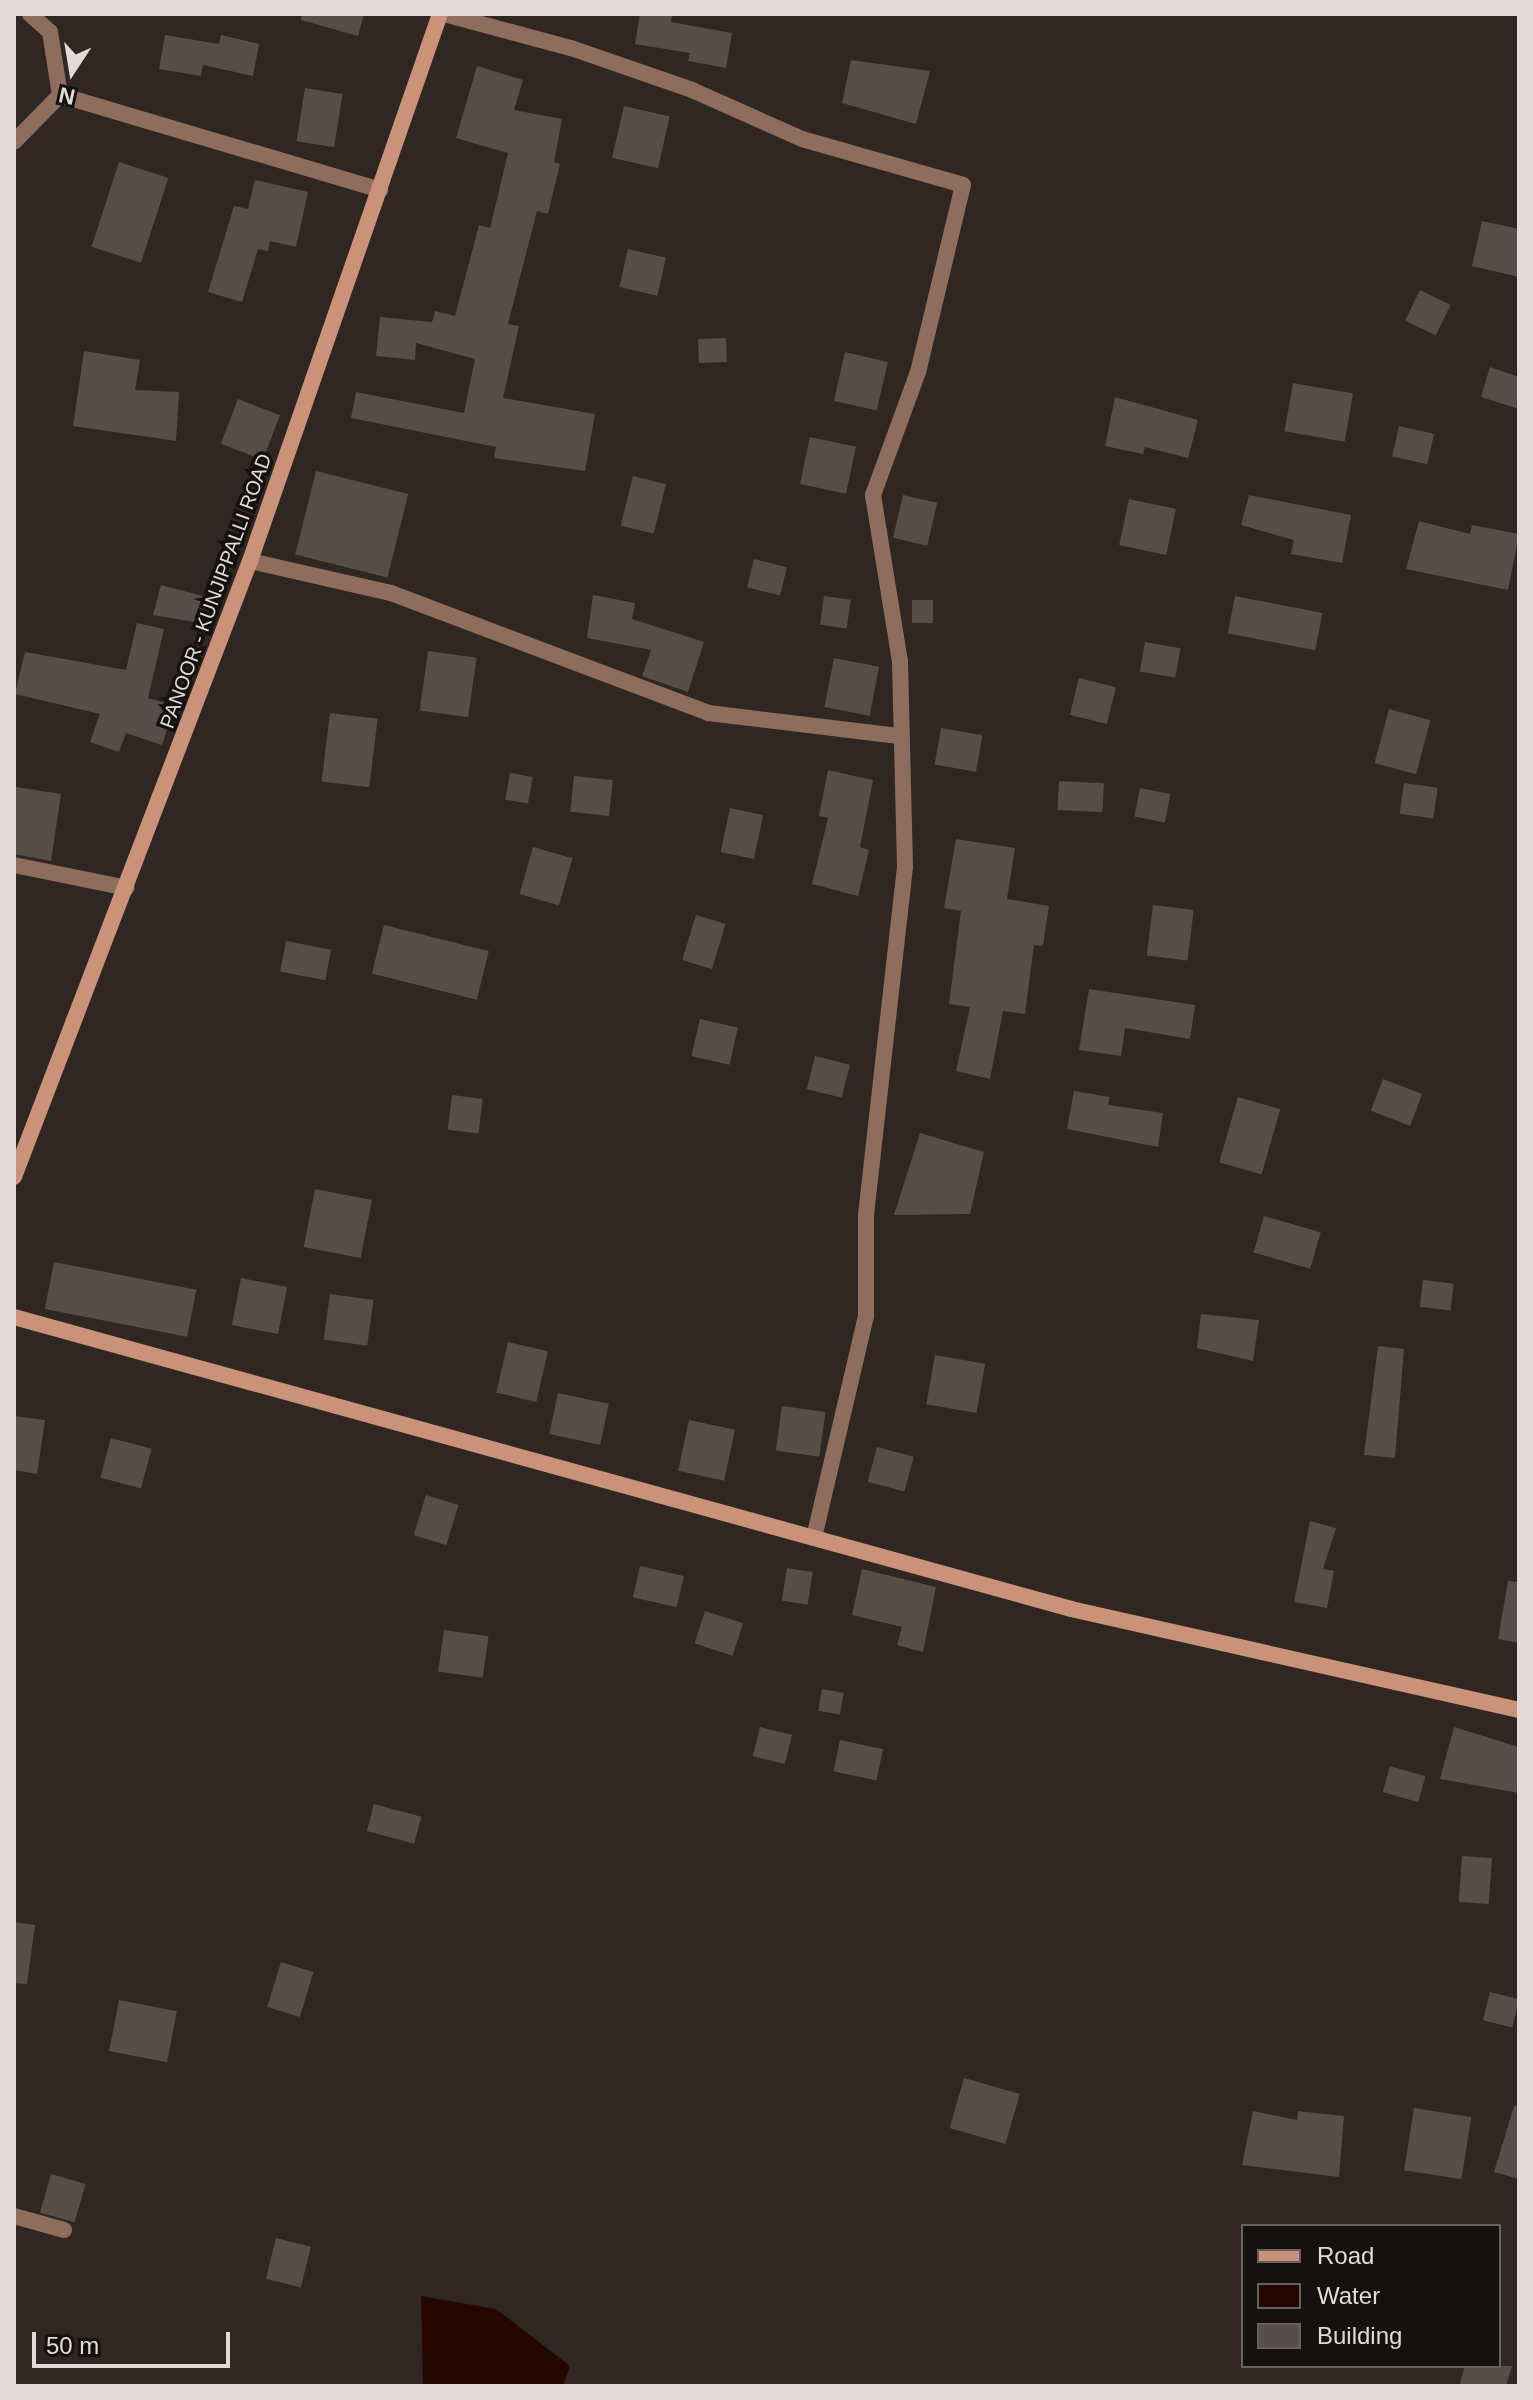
<!DOCTYPE html>
<html>
<head>
<meta charset="utf-8">
<style>
	body { margin:0 }
	#map { position:relative; width:1533px; height:2400px; overflow:hidden; background:#302723; font-family:Helvetica,sans-serif }
	div>[style] { position:absolute }
	.water>* { inset:0; background:#240800 }
	.building>* { inset:0; background:#574d49; transform-origin:0 0 }
	.street>* { height:16px; margin:-8px; padding:0 8px; transform-origin:8px; border-radius:8px; background:#8f6d5d }
	.secondary>* { height:16px; margin:-8px; padding:0 8px; transform-origin:8px; border-radius:8px; background:#ca9279 }
	span { translate:-50% -50%; white-space:nowrap; text-align:center; line-height:1.15; -webkit-text-stroke:7px #15110f; paint-order:stroke }
	.street-label { font-size:20px; color:#e0dad8 }
	.frame { position:absolute; inset:0; border:16px solid #e0dad8; pointer-events:none }
	.legend { position:absolute; left:1241px; top:2224px; width:260px; height:144px; box-sizing:border-box; background:#15110f; border:2px solid #66615f; margin:0; padding:10px 14px; list-style:none; font-size:24px; color:#e0dad8 }
	.legend li { display:flex; align-items:center; gap:16px; height:40px }
	.legend b { width:40px; border:2px solid #66615f }
	.north { position:absolute; left:32px; top:32px; width:80px; height:80px; -webkit-text-stroke:6px #15110f; paint-order:stroke; rotate:192deg; font-size:22px; font-weight:700; line-height:32px; text-align:center; color:#e0dad8 }
	.north::after { content:''; display:block; margin:auto; width:28px; height:36px; background:#e0dad8; clip-path:polygon(50% 0,100% 100%,50% 72%,0 100%) }
	.scale { position:absolute; left:32px; top:2332px; width:198px; height:36px; box-sizing:border-box; border:4px solid #e0dad8; border-top:0; padding-left:10px; font-size:24px; line-height:28px; white-space:nowrap; color:#e0dad8; -webkit-text-stroke:6px #15110f; paint-order:stroke }
</style>
</head>
<body>
<div id="map">
	<div class="water">
		<i style="clip-path:polygon(421px 2296px,496px 2309px,570px 2366px,563px 2386px,423px 2386px)"></i>
	</div>
	<div class="building">
		<i style="clip-path:polygon(302px 14px,364px 14px,358px 36px,301px 20px)"></i>
		<i style="clip-path:polygon(640px 14px,672px 14px,671px 22px,732px 33px,726px 68px,688px 61px,690px 53px,635px 44px)"></i>
		<i style="clip-path:polygon(165px 35px,219px 44px,221px 35px,259px 44px,253px 76px,203px 65px,201px 76px,159px 69px)"></i>
		<i style="clip-path:polygon(851px 60px,930px 71px,916px 124px,842px 103px)"></i>
		<i style="clip-path:polygon(477px 66px,523px 80px,514px 110px,562px 119px,554px 162px,560px 164px,548px 214px,537px 211px,508px 324px,519px 326px,503px 398px,595px 414px,585px 471px,494px 458px,496px 447px,351px 418px,356px 392px,464px 413px,475px 359px,416px 343px,415px 360px,376px 356px,380px 317px,432px 322px,435px 311px,455px 316px,479px 225px,490px 228px,508px 153px,456px 138px)"></i>
		<i style="left:305px;top:88px;width:38px;height:54px;rotate:9deg"></i>
		<i style="left:624px;top:106px;width:47px;height:53px;rotate:13deg"></i>
		<i style="left:119px;top:162px;width:52px;height:89px;rotate:18deg"></i>
		<i style="clip-path:polygon(255px 180px,308px 192px,296px 247px,270px 241px,268px 251px,258px 249px,242px 302px,208px 292px,234px 206px,248px 209px)"></i>
		<i style="clip-path:polygon(1482px 221px,1519px 229px,1519px 277px,1472px 266px)"></i>
		<i style="left:628px;top:249px;width:39px;height:39px;rotate:13deg"></i>
		<i style="left:1420px;top:290px;width:34px;height:34px;rotate:26deg"></i>
		<i style="left:726px;top:338px;width:24px;height:28px;rotate:88deg"></i>
		<i style="clip-path:polygon(84px 351px,140px 360px,135px 390px,179px 392px,176px 441px,73px 426px)"></i>
		<i style="left:845px;top:352px;width:44px;height:50px;rotate:13deg"></i>
		<i style="clip-path:polygon(1490px 367px,1519px 377px,1519px 409px,1481px 397px)"></i>
		<i style="left:1293px;top:383px;width:61px;height:49px;rotate:10deg"></i>
		<i style="clip-path:polygon(1115px 397px,1198px 420px,1188px 458px,1145px 447px,1143px 454px,1105px 446px)"></i>
		<i style="left:238px;top:399px;width:45px;height:48px;rotate:21deg"></i>
		<i style="left:1399px;top:426px;width:36px;height:31px;rotate:13deg"></i>
		<i style="left:810px;top:437px;width:47px;height:48px;rotate:12deg"></i>
		<i style="left:316px;top:471px;width:95px;height:86px;rotate:14deg"></i>
		<i style="left:633px;top:476px;width:34px;height:51px;rotate:14deg"></i>
		<i style="left:903px;top:495px;width:35px;height:44px;rotate:13deg"></i>
		<i style="clip-path:polygon(1249px 495px,1351px 515px,1342px 563px,1291px 554px,1294px 540px,1241px 525px)"></i>
		<i style="left:1129px;top:499px;width:48px;height:47px;rotate:12deg"></i>
		<i style="clip-path:polygon(1419px 521px,1470px 534px,1472px 525px,1519px 534px,1508px 590px,1406px 569px)"></i>
		<i style="left:754px;top:559px;width:34px;height:29px;rotate:14deg"></i>
		<i style="clip-path:polygon(161px 585px,210px 598px,207px 624px,153px 615px)"></i>
		<i style="clip-path:polygon(593px 595px,635px 603px,632px 619px,704px 642px,688px 692px,642px 676px,651px 650px,587px 638px)"></i>
		<i style="left:824px;top:596px;width:27px;height:29px;rotate:8deg"></i>
		<i style="left:1235px;top:596px;width:89px;height:38px;rotate:11deg"></i>
		<i style="left:912px;top:600px;width:21px;height:23px"></i>
		<i style="clip-path:polygon(137px 623px,164px 629px,148px 698px,175px 706px,162px 745px,126px 733px,119px 752px,90px 742px,100px 714px,15px 694px,25px 652px,126px 670px)"></i>
		<i style="left:1145px;top:642px;width:36px;height:30px;rotate:10deg"></i>
		<i style="left:428px;top:651px;width:49px;height:60px;rotate:8deg"></i>
		<i style="left:834px;top:658px;width:46px;height:50px;rotate:11deg"></i>
		<i style="left:1079px;top:678px;width:38px;height:38px;rotate:14deg"></i>
		<i style="left:1389px;top:709px;width:43px;height:56px;rotate:15deg"></i>
		<i style="left:330px;top:713px;width:48px;height:69px;rotate:7deg"></i>
		<i style="left:941px;top:728px;width:42px;height:37px;rotate:10deg"></i>
		<i style="clip-path:polygon(828px 770px,873px 780px,860px 847px,869px 850px,858px 896px,812px 884px,828px 818px,819px 816px)"></i>
		<i style="left:510px;top:773px;width:23px;height:27px;rotate:10deg"></i>
		<i style="left:574px;top:776px;width:39px;height:36px;rotate:6deg"></i>
		<i style="left:1059px;top:781px;width:45px;height:29px;rotate:3deg"></i>
		<i style="left:1404px;top:783px;width:34px;height:31px;rotate:8deg"></i>
		<i style="clip-path:polygon(16px 787px,61px 794px,51px 861px,14px 854px)"></i>
		<i style="left:1140px;top:788px;width:31px;height:29px;rotate:11deg"></i>
		<i style="left:730px;top:808px;width:34px;height:45px;rotate:12deg"></i>
		<i style="clip-path:polygon(956px 839px,1015px 848px,1007px 899px,1049px 906px,1043px 946px,1034px 945px,1025px 1014px,1003px 1011px,990px 1079px,956px 1071px,970px 1007px,949px 1004px,961px 911px,944px 908px)"></i>
		<i style="left:533px;top:847px;width:41px;height:49px;rotate:16deg"></i>
		<i style="left:1153px;top:905px;width:41px;height:51px;rotate:7deg"></i>
		<i style="left:696px;top:915px;width:31px;height:47px;rotate:17deg"></i>
		<i style="left:384px;top:925px;width:108px;height:50px;rotate:14deg"></i>
		<i style="left:286px;top:941px;width:46px;height:31px;rotate:11deg"></i>
		<i style="clip-path:polygon(1089px 989px,1195px 1005px,1190px 1039px,1125px 1028px,1121px 1056px,1079px 1050px)"></i>
		<i style="left:700px;top:1019px;width:39px;height:38px;rotate:13deg"></i>
		<i style="left:815px;top:1056px;width:36px;height:34px;rotate:14deg"></i>
		<i style="left:1383px;top:1079px;width:42px;height:34px;rotate:21deg"></i>
		<i style="clip-path:polygon(1074px 1091px,1110px 1097px,1108px 1105px,1163px 1113px,1158px 1147px,1067px 1129px)"></i>
		<i style="left:452px;top:1095px;width:31px;height:35px;rotate:7deg"></i>
		<i style="left:1238px;top:1097px;width:44px;height:68px;rotate:16deg"></i>
		<i style="clip-path:polygon(920px 1133px,984px 1152px,970px 1214px,894px 1215px)"></i>
		<i style="left:315px;top:1189px;width:58px;height:59px;rotate:11deg"></i>
		<i style="left:1264px;top:1216px;width:59px;height:38px;rotate:16deg"></i>
		<i style="left:54px;top:1262px;width:145px;height:48px;rotate:11deg"></i>
		<i style="left:241px;top:1278px;width:47px;height:48px;rotate:11deg"></i>
		<i style="left:1423px;top:1280px;width:31px;height:27px;rotate:7deg"></i>
		<i style="left:330px;top:1294px;width:44px;height:46px;rotate:8deg"></i>
		<i style="clip-path:polygon(1201px 1314px,1259px 1320px,1253px 1361px,1197px 1348px)"></i>
		<i style="left:508px;top:1342px;width:41px;height:52px;rotate:13deg"></i>
		<i style="clip-path:polygon(1378px 1346px,1404px 1349px,1395px 1458px,1364px 1455px)"></i>
		<i style="left:935px;top:1355px;width:51px;height:50px;rotate:10deg"></i>
		<i style="left:558px;top:1393px;width:52px;height:42px;rotate:12deg"></i>
		<i style="left:782px;top:1406px;width:44px;height:45px;rotate:8deg"></i>
		<i style="clip-path:polygon(14px 1416px,45px 1420px,37px 1474px,14px 1470px)"></i>
		<i style="left:689px;top:1420px;width:47px;height:52px;rotate:12deg"></i>
		<i style="left:111px;top:1438px;width:42px;height:41px;rotate:15deg"></i>
		<i style="left:877px;top:1447px;width:38px;height:36px;rotate:15deg"></i>
		<i style="left:426px;top:1495px;width:34px;height:42px;rotate:17deg"></i>
		<i style="clip-path:polygon(1310px 1521px,1336px 1528px,1323px 1569px,1334px 1571px,1327px 1608px,1294px 1602px)"></i>
		<i style="left:640px;top:1566px;width:45px;height:32px;rotate:13deg"></i>
		<i style="left:787px;top:1568px;width:26px;height:33px;rotate:9deg"></i>
		<i style="clip-path:polygon(862px 1569px,936px 1587px,923px 1652px,897px 1645px,902px 1627px,852px 1615px)"></i>
		<i style="clip-path:polygon(1508px 1581px,1519px 1582px,1519px 1643px,1498px 1639px)"></i>
		<i style="left:705px;top:1611px;width:40px;height:34px;rotate:18deg"></i>
		<i style="left:444px;top:1630px;width:45px;height:42px;rotate:8deg"></i>
		<i style="left:822px;top:1689px;width:22px;height:22px;rotate:10deg"></i>
		<i style="left:760px;top:1727px;width:33px;height:30px;rotate:14deg"></i>
		<i style="clip-path:polygon(1454px 1727px,1519px 1747px,1519px 1793px,1440px 1779px)"></i>
		<i style="left:840px;top:1740px;width:44px;height:32px;rotate:12deg"></i>
		<i style="left:1390px;top:1766px;width:37px;height:27px;rotate:16deg"></i>
		<i style="left:374px;top:1804px;width:49px;height:28px;rotate:15deg"></i>
		<i style="left:1462px;top:1856px;width:30px;height:46px;rotate:4deg"></i>
		<i style="clip-path:polygon(14px 1922px,35px 1925px,27px 1984px,14px 1983px)"></i>
		<i style="left:281px;top:1962px;width:34px;height:47px;rotate:17deg"></i>
		<i style="left:1490px;top:1992px;width:30px;height:29px;rotate:14deg"></i>
		<i style="left:119px;top:2000px;width:59px;height:52px;rotate:11deg"></i>
		<i style="left:964px;top:2078px;width:58px;height:52px;rotate:16deg"></i>
		<i style="clip-path:polygon(1514px 2106px,1519px 2107px,1519px 2179px,1494px 2172px)"></i>
		<i style="left:1414px;top:2108px;width:58px;height:63px;rotate:9deg"></i>
		<i style="clip-path:polygon(1253px 2111px,1297px 2120px,1298px 2111px,1344px 2116px,1339px 2177px,1242px 2165px)"></i>
		<i style="left:51px;top:2174px;width:36px;height:40px;rotate:16deg"></i>
		<i style="left:276px;top:2238px;width:36px;height:42px;rotate:14deg"></i>
		<i style="clip-path:polygon(1465px 2366px,1512px 2366px,1506px 2386px,1459px 2386px)"></i>
	</div>
	<div class="street">
		<i style="left:30px;top:14px;width:27px;rotate:42deg"></i>
		<i style="left:50px;top:32px;width:64px;rotate:81deg"></i>
		<i style="left:444px;top:14px;width:131px;rotate:15deg"></i>
		<i style="left:571px;top:48px;width:128px;rotate:19.1deg"></i>
		<i style="left:692px;top:90px;width:120px;rotate:24deg"></i>
		<i style="left:802px;top:139px;width:167px;rotate:15.9deg"></i>
		<i style="left:963px;top:185px;width:192px;rotate:103.5deg"></i>
		<i style="left:918px;top:372px;width:131px;rotate:110.1deg"></i>
		<i style="left:873px;top:495px;width:169px;rotate:80.8deg"></i>
		<i style="left:900px;top:662px;width:205px;rotate:88.6deg"></i>
		<i style="left:905px;top:867px;width:350px;rotate:96.4deg"></i>
		<i style="left:866px;top:1215px;width:101px;rotate:90deg"></i>
		<i style="left:866px;top:1316px;width:228px;rotate:103.2deg"></i>
		<i style="left:14px;top:142px;width:66px;rotate:-45.6deg"></i>
		<i style="left:60px;top:95px;width:334px;rotate:16.5deg"></i>
		<i style="left:250px;top:561px;width:145px;rotate:12.8deg"></i>
		<i style="left:391px;top:593px;width:339px;rotate:20.7deg"></i>
		<i style="left:708px;top:713px;width:192px;rotate:6.9deg"></i>
		<i style="left:14px;top:865px;width:115px;rotate:11.5deg"></i>
		<i style="left:14px;top:2216px;width:52px;rotate:15.6deg"></i>
	</div>
	<div class="secondary">
		<i style="left:14px;top:1177px;width:660px;rotate:-69.04deg"></i>
		<i style="left:250px;top:561px;width:579px;rotate:-70.85deg"></i>
		<i style="left:14px;top:1317px;width:1097px;rotate:15.44deg"></i>
		<i style="left:1071px;top:1609px;width:459px;rotate:12.7deg"></i>
	</div>
	<div class="street-label">
		<span style="left:216px;top:591px;rotate:-70deg">PANOOR - KUNJIPPALLI ROAD</span>
	</div>
	<div class="frame"></div>
	<ul class="legend">
	<li><b style="height:10px;background:#ca9279"></b>Road</li>
	<li><b style="height:22px;background:#240800"></b>Water</li>
	<li><b style="height:22px;background:#574d49"></b>Building</li>
	</ul>
	<div class="north">N</div>
	<div class="scale">50 m</div>
</div>
</body>
</html>
